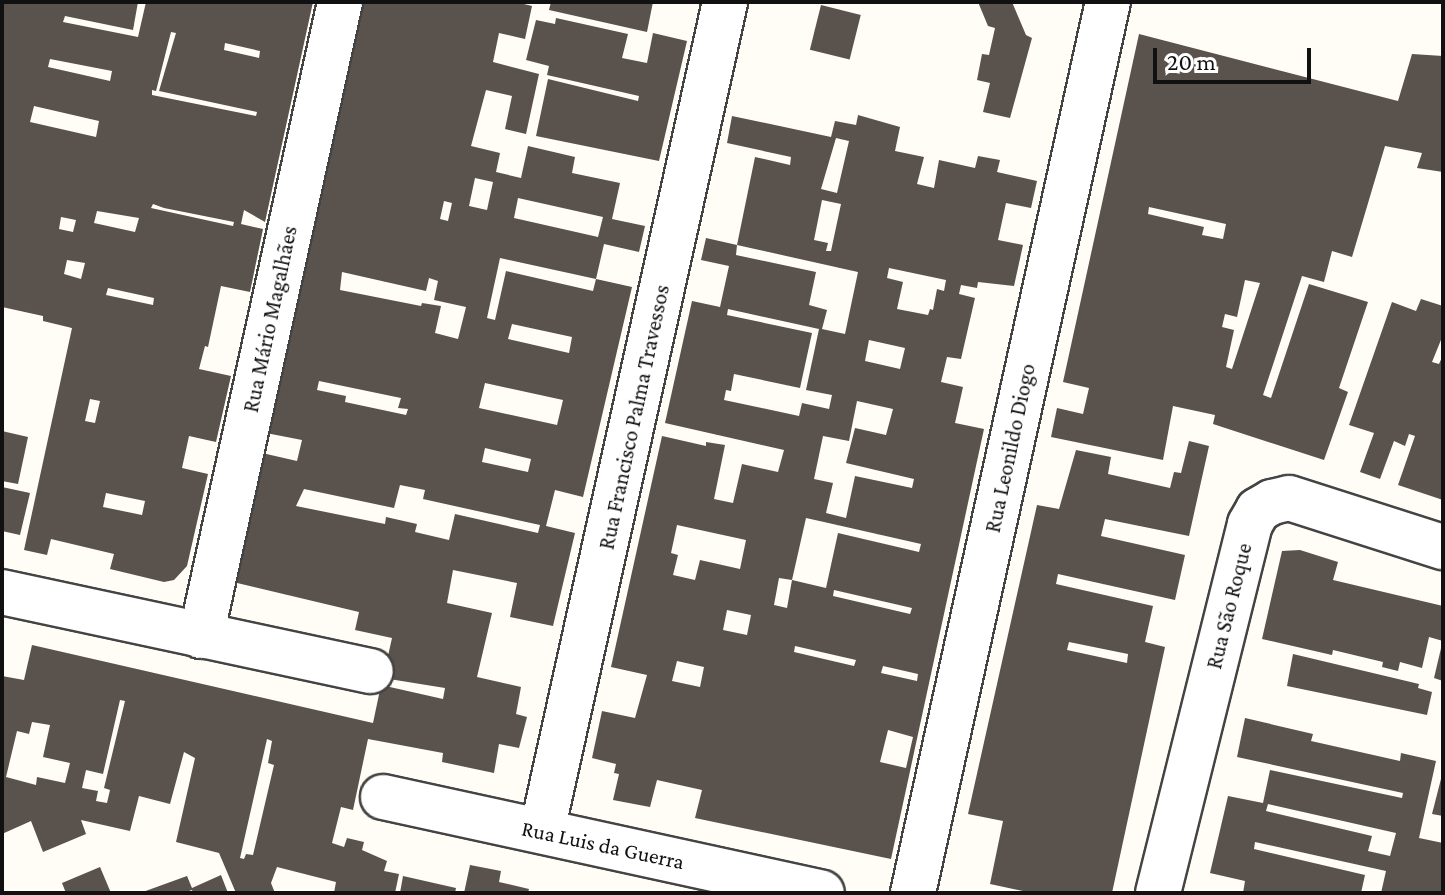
<!DOCTYPE html>
<html>
<head>
<meta charset="utf-8">
<style>
	body { margin:0 }
	#map { position:relative; width:1445px; height:895px; overflow:hidden; background:#fffdf5; font-family:"Crimson Pro",serif }
	div>[style] { position:absolute }
	.building>* { inset:0; background:#5a524d; transform-origin:0 0 }
	.roads { filter:drop-shadow(2px 0 #444) drop-shadow(-2px 0 #444) drop-shadow(0 2px #444) drop-shadow(0 -2px #444) }
	.minor>* { height:44px; margin:-22px; padding:0 22px; transform-origin:22px; border-radius:22px; background:#fff }
	span { translate:-50% -50%; white-space:nowrap; text-align:center; line-height:1.15; -webkit-text-stroke:8px #fff; paint-order:stroke }
	.street-label { font-size:22px; color:#111 }
	.frame { position:absolute; inset:0; border:4px solid #111; pointer-events:none }
	.scale { position:absolute; left:1153px; top:48px; width:158px; height:36px; box-sizing:border-box; border:4px solid #111; border-top:0; padding-left:10px; font-size:24px; line-height:28px; white-space:nowrap; color:#111; -webkit-text-stroke:6px #fff; paint-order:stroke }
</style>
</head>
<body>
<div id="map">
	<div class="building">
		<i style="clip-path:polygon(evenodd,2px 2px,138px 2px,133px 30px,65px 16px,63px 22px,138px 37px,146px 2px,313px 2px,265px 222px,244px 210px,241px 224px,263px 229px,250px 292px,221px 286px,208px 347px,205px 346px,199px 369px,231px 376px,216px 442px,189px 436px,182px 468px,208px 474px,187px 566px,174px 580px,164px 582px,110px 569px,114px 554px,51px 539px,47px 555px,24px 550px,72px 328px,43px 321px,43px 316px,2px 307px,2px 2px,171px 32px,176px 33px,159px 91px,257px 112px,256px 116px,152px 95px,152px 90px,156px 91px,171px 32px,2px 2px,225px 43px,260px 51px,259px 58px,224px 50px,225px 43px,2px 2px,50px 59px,112px 71px,110px 81px,48px 67px,50px 59px,2px 2px,34px 106px,99px 121px,96px 137px,30px 122px,34px 106px,2px 2px,153px 204px,164px 208px,234px 222px,233px 226px,151px 208px,153px 204px,2px 2px,97px 211px,139px 218px,135px 232px,94px 223px,97px 211px,2px 2px,61px 217px,76px 220px,73px 232px,59px 229px,61px 217px,2px 2px,67px 260px,85px 263px,81px 279px,64px 274px,67px 260px,2px 2px,108px 288px,154px 298px,153px 305px,106px 295px,108px 288px,2px 2px,90px 399px,100px 401px,95px 423px,85px 421px,90px 399px,2px 2px,106px 493px,145px 501px,142px 515px,103px 507px,106px 493px)"></i>
		<i style="clip-path:polygon(evenodd,363px 2px,516px 2px,532px 6px,525px 39px,499px 33px,493px 62px,539px 74px,526px 134px,505px 129px,512px 96px,486px 90px,471px 146px,500px 153px,496px 172px,521px 178px,528px 146px,575px 157px,572px 173px,620px 183px,612px 219px,645px 226px,639px 252px,604px 244px,596px 279px,632px 287px,583px 497px,555px 490px,546px 526px,575px 533px,553px 626px,510px 617px,517px 583px,453px 570px,447px 603px,492px 613px,477px 677px,521px 687px,516px 714px,527px 717px,519px 748px,499px 744px,494px 773px,442px 762px,443px 753px,368px 739px,353px 810px,341px 807px,332px 843px,344px 847px,347px 838px,364px 842px,362px 850px,387px 861px,384px 871px,399px 874px,395px 893px,334px 893px,336px 882px,277px 867px,271px 883px,275px 893px,236px 893px,219px 853px,176px 842px,195px 758px,184px 752px,170px 804px,139px 796px,130px 831px,81px 820px,86px 834px,43px 852px,31px 821px,2px 834px,2px 676px,24px 680px,32px 645px,373px 723px,381px 685px,443px 699px,445px 688px,383px 678px,392px 638px,355px 630px,359px 612px,233px 582px,262px 453px,297px 461px,302px 440px,266px 433px,363px 2px,475px 178px,493px 182px,487px 210px,469px 206px,475px 178px,363px 2px,518px 198px,603px 217px,598px 237px,514px 218px,518px 198px,363px 2px,444px 201px,452px 203px,448px 221px,440px 219px,444px 201px,363px 2px,500px 258px,596px 279px,593px 291px,506px 271px,495px 320px,487px 318px,500px 258px,363px 2px,342px 272px,426px 291px,429px 278px,438px 281px,434px 300px,466px 307px,458px 339px,435px 333px,441px 306px,422px 303px,421px 306px,340px 290px,342px 272px,363px 2px,512px 324px,572px 337px,569px 353px,508px 339px,512px 324px,363px 2px,319px 381px,401px 398px,398px 408px,408px 409px,406px 415px,345px 402px,346px 396px,317px 390px,319px 381px,363px 2px,485px 383px,563px 400px,557px 425px,479px 408px,485px 383px,363px 2px,485px 448px,531px 459px,528px 472px,482px 462px,485px 448px,363px 2px,400px 485px,425px 490px,423px 499px,540px 525px,538px 533px,455px 514px,449px 540px,415px 532px,417px 524px,386px 517px,385px 524px,296px 506px,304px 489px,394px 508px,400px 485px,363px 2px,120px 700px,125px 701px,104px 788px,110px 790px,107px 803px,96px 801px,98px 791px,82px 788px,86px 770px,103px 774px,120px 700px,363px 2px,32px 722px,50px 725px,43px 757px,70px 763px,65px 783px,37px 777px,36px 785px,6px 777px,17px 731px,29px 734px,32px 722px,363px 2px,267px 739px,272px 741px,268px 763px,274px 765px,253px 855px,246px 854px,244px 859px,240px 858px,267px 739px)"></i>
		<i style="clip-path:polygon(551px 2px,653px 2px,647px 32px,549px 10px)"></i>
		<i style="clip-path:polygon(978px 2px,1012px 2px,1026px 35px,1032px 38px,1010px 118px,983px 112px,990px 83px,977px 80px,982px 54px,989px 55px,995px 28px,988px 26px)"></i>
		<i style="left:821px;top:5px;width:41px;height:46px;rotate:14deg"></i>
		<i style="clip-path:polygon(556px 18px,628px 34px,622px 58px,647px 63px,653px 33px,687px 41px,659px 161px,536px 136px,548px 79px,638px 101px,639px 96px,547px 75px,549px 66px,526px 60px,536px 20px,555px 24px)"></i>
		<i style="clip-path:polygon(evenodd,1139px 34px,1398px 101px,1412px 54px,1443px 56px,1443px 172px,1417px 168px,1422px 153px,1385px 146px,1352px 257px,1332px 251px,1324px 282px,1302px 276px,1263px 395px,1271px 398px,1309px 284px,1368px 302px,1339px 388px,1348px 392px,1324px 460px,1213px 424px,1215px 415px,1173px 406px,1163px 460px,1051px 437px,1057px 408px,1083px 414px,1089px 388px,1063px 382px,1139px 34px,1149px 207px,1226px 224px,1223px 239px,1202px 235px,1204px 227px,1148px 214px,1149px 207px,1139px 34px,1245px 280px,1260px 283px,1232px 369px,1226px 367px,1234px 330px,1222px 327px,1225px 314px,1237px 317px,1245px 280px)"></i>
		<i style="clip-path:polygon(evenodd,858px 115px,900px 127px,895px 151px,924px 157px,917px 184px,934px 188px,939px 160px,975px 168px,978px 156px,1000px 160px,997px 172px,1037px 181px,1031px 208px,1006px 203px,998px 240px,1023px 245px,1014px 286px,978px 282px,977px 288px,961px 285px,959px 294px,975px 298px,961px 359px,947px 357px,941px 382px,963px 387px,955px 423px,984px 429px,891px 859px,695px 818px,702px 790px,657px 780px,650px 807px,613px 800px,619px 774px,614px 773px,616px 764px,592px 758px,602px 711px,635px 718px,647px 675px,611px 667px,662px 436px,706px 446px,706px 442px,725px 445px,714px 499px,733px 503px,742px 464px,778px 472px,784px 450px,665px 423px,692px 301px,720px 307px,729px 266px,701px 260px,706px 238px,737px 245px,755px 157px,790px 165px,791px 157px,727px 143px,732px 116px,831px 137px,835px 121px,856px 125px,858px 115px,836px 138px,849px 141px,837px 193px,821px 189px,836px 138px,858px 115px,822px 200px,841px 204px,831px 251px,826px 251px,828px 243px,814px 240px,822px 200px,858px 115px,737px 245px,858px 272px,845px 334px,822px 329px,827px 310px,809px 305px,816px 272px,736px 255px,737px 245px,858px 115px,889px 268px,946px 280px,944px 291px,937px 289px,933px 310px,930px 309px,928px 315px,897px 309px,903px 282px,887px 278px,889px 268px,858px 115px,728px 309px,819px 329px,806px 390px,832px 395px,829px 409px,802px 403px,799px 416px,724px 400px,726px 390px,731px 391px,734px 374px,800px 388px,812px 333px,727px 315px,728px 309px,858px 115px,869px 340px,905px 348px,900px 369px,865px 361px,869px 340px,858px 115px,857px 401px,893px 409px,886px 435px,855px 428px,846px 463px,914px 479px,912px 488px,855px 476px,846px 518px,826px 513px,833px 483px,814px 479px,823px 436px,849px 441px,857px 401px,858px 115px,806px 518px,824px 522px,921px 544px,919px 552px,838px 533px,826px 588px,792px 580px,806px 518px,858px 115px,677px 525px,746px 540px,740px 569px,700px 560px,695px 580px,673px 575px,678px 555px,671px 553px,677px 525px,858px 115px,779px 578px,792px 580px,787px 608px,774px 605px,779px 578px,858px 115px,834px 590px,912px 608px,910px 614px,833px 596px,834px 590px,858px 115px,727px 610px,751px 615px,747px 635px,723px 630px,727px 610px,858px 115px,795px 646px,856px 660px,854px 666px,794px 652px,795px 646px,858px 115px,677px 661px,704px 667px,700px 687px,672px 681px,677px 661px,858px 115px,883px 666px,918px 674px,917px 681px,881px 673px,883px 666px,858px 115px,888px 730px,913px 737px,906px 768px,880px 762px,888px 730px)"></i>
		<i style="clip-path:polygon(1421px 299px,1443px 306px,1443px 335px,1432px 362px,1439px 364px,1443px 355px,1443px 500px,1398px 485px,1415px 436px,1409px 434px,1405px 446px,1394px 441px,1380px 479px,1360px 472px,1374px 433px,1349px 425px,1392px 302px,1416px 311px)"></i>
		<i style="clip-path:polygon(2px 431px,28px 437px,18px 484px,2px 481px)"></i>
		<i style="clip-path:polygon(evenodd,1189px 441px,1209px 446px,1189px 536px,1105px 519px,1101px 536px,1185px 555px,1175px 600px,1058px 574px,1056px 584px,1153px 606px,1145px 642px,1165px 647px,1112px 893px,1032px 893px,990px 884px,1003px 821px,968px 814px,1037px 505px,1059px 509px,1076px 450px,1111px 457px,1108px 474px,1170px 488px,1174px 472px,1181px 473px,1189px 441px,1069px 642px,1128px 654px,1127px 663px,1067px 650px,1069px 642px)"></i>
		<i style="clip-path:polygon(2px 487px,30px 493px,20px 535px,2px 531px)"></i>
		<i style="clip-path:polygon(1300px 550px,1338px 562px,1333px 580px,1443px 606px,1443px 641px,1429px 637px,1422px 668px,1400px 662px,1398px 671px,1382px 667px,1383px 662px,1333px 650px,1332px 655px,1262px 639px,1282px 551px)"></i>
		<i style="clip-path:polygon(1442px 644px,1443px 644px,1443px 681px,1434px 678px)"></i>
		<i style="clip-path:polygon(1293px 654px,1419px 684px,1418px 688px,1432px 692px,1427px 715px,1287px 686px)"></i>
		<i style="clip-path:polygon(evenodd,1245px 718px,1313px 734px,1311px 741px,1400px 761px,1401px 753px,1436px 761px,1419px 838px,1443px 843px,1443px 893px,1381px 893px,1386px 871px,1255px 842px,1254px 849px,1365px 875px,1361px 893px,1243px 893px,1245px 881px,1210px 873px,1228px 796px,1263px 803px,1270px 770px,1402px 798px,1403px 793px,1237px 757px,1245px 718px,1268px 804px,1396px 833px,1390px 856px,1368px 851px,1372px 836px,1266px 811px,1268px 804px)"></i>
		<i style="clip-path:polygon(1443px 771px,1443px 816px,1432px 814px)"></i>
		<i style="clip-path:polygon(470px 865px,501px 871px,499px 882px,529px 889px,528px 893px,464px 893px)"></i>
		<i style="clip-path:polygon(100px 867px,111px 893px,66px 893px,62px 883px)"></i>
		<i style="clip-path:polygon(221px 875px,228px 893px,193px 893px,192px 890px,183px 893px,140px 893px,187px 876px,192px 888px)"></i>
		<i style="clip-path:polygon(403px 876px,456px 888px,455px 893px,400px 893px)"></i>
	</div>
	<div class="roads">
		<div class="minor">
			<i style="left:2px;top:592px;width:377px;rotate:12.1deg"></i>
			<i style="left:201px;top:636px;width:649px;rotate:-77.63deg"></i>
			<i style="left:383px;top:797px;width:449px;rotate:12.3deg"></i>
			<i style="left:542px;top:831px;width:849px;rotate:-77.55deg"></i>
			<i style="left:913px;top:893px;width:912px;rotate:-77.66deg"></i>
			<i style="left:1158px;top:893px;width:380px;rotate:-76deg"></i>
			<i style="left:1250px;top:524px;width:16px;rotate:-60deg"></i>
			<i style="left:1258px;top:510px;width:16px;rotate:-30deg"></i>
			<i style="left:1272px;top:502px;width:17px;rotate:-13deg"></i>
			<i style="left:1289px;top:498px;width:162px;rotate:17.7deg"></i>
		</div>
	</div>
	<div class="street-label">
		<span style="left:270px;top:319px;rotate:-78deg">Rua Mário Magalhães</span>
		<span style="left:634px;top:417px;rotate:-78deg">Rua Francisco Palma Travessos</span>
		<span style="left:1010px;top:448px;rotate:-78deg">Rua Leonildo Diogo</span>
		<span style="left:1229px;top:606px;rotate:-76deg">Rua São Roque</span>
		<span style="left:603px;top:845px;rotate:12deg">Rua Luis da Guerra</span>
	</div>
	<div class="frame"></div>
	<div class="scale">20 m</div>
</div>
</body>
</html>
